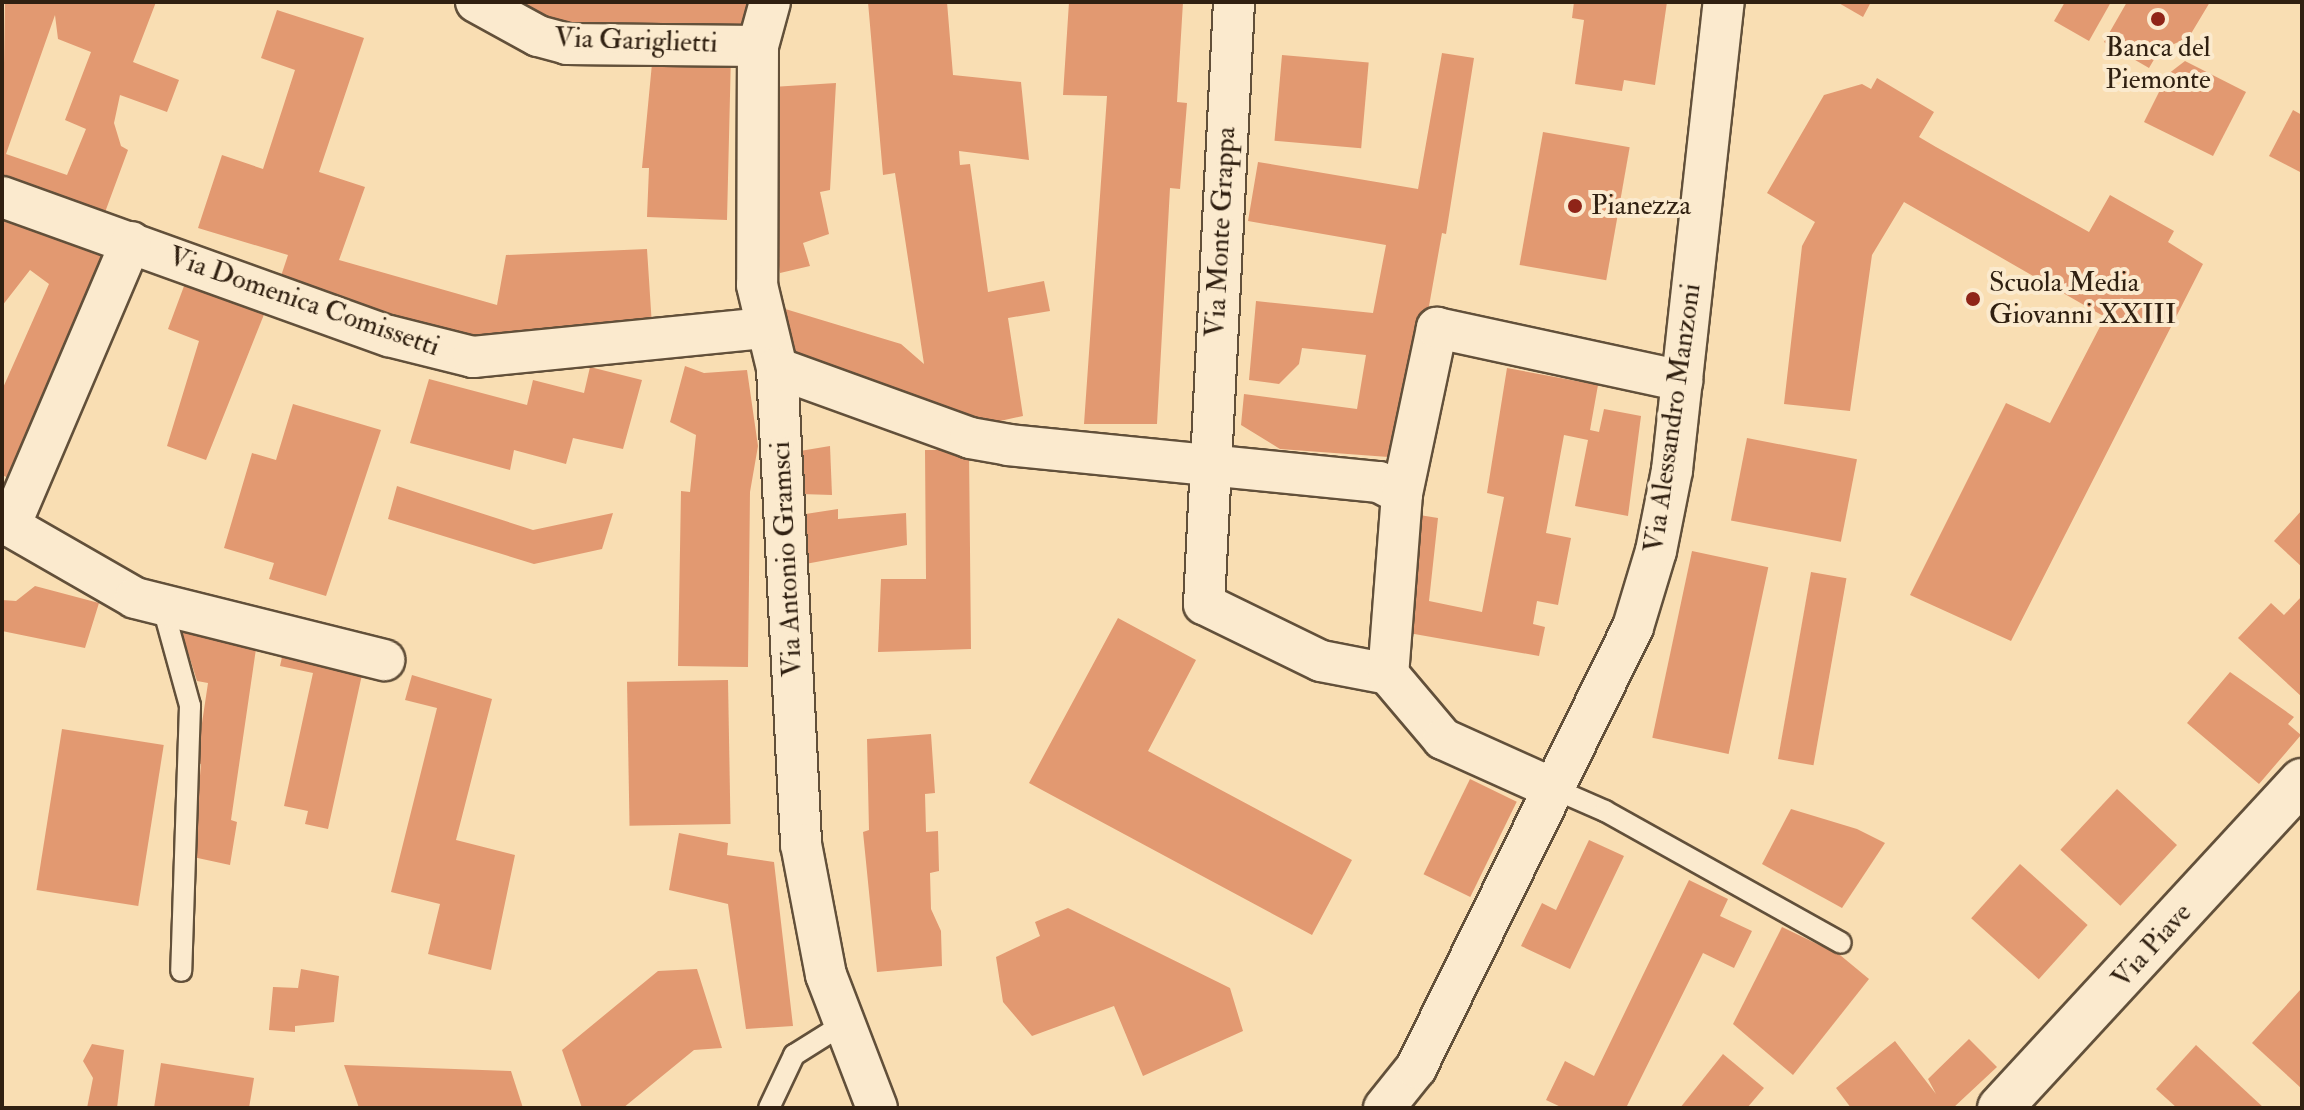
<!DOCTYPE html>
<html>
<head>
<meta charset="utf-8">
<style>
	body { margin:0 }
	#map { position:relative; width:2304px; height:1110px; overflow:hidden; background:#f9deb3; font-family:"IM FELL Double Pica",serif }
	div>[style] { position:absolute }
	.building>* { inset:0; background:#e29971; transform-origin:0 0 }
	.roads { filter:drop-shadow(2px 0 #62503a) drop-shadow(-2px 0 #62503a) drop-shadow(0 2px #62503a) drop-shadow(0 -2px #62503a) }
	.service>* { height:20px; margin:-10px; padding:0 10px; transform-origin:10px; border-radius:10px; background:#fbeace }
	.minor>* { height:40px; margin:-20px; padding:0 20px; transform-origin:20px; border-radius:20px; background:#fbeace }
	.secondary>* { height:44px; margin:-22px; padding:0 22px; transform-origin:22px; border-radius:22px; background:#fbeace }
	.dots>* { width:22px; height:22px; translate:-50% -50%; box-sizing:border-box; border:4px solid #fbeace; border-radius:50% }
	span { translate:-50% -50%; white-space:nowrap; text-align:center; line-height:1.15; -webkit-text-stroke:8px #fbeace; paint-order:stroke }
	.street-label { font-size:28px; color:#302011 }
	.poi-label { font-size:28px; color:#302011 }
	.left { translate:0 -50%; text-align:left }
	.frame { position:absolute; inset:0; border:4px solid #302011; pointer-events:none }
</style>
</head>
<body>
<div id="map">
	<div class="building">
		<i style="clip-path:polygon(evenodd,5px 2px,156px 2px,133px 62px,179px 80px,167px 112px,120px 95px,114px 123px,121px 146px,128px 150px,104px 215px,2px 188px,5px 2px,55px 15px,58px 39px,91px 52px,65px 120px,86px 129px,67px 175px,6px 154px,55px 15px)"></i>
		<i style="clip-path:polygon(502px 2px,749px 2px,745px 30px,568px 38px)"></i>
		<i style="clip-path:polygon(868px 2px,947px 2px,953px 75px,1021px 82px,1029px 160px,959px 151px,960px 165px,970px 164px,988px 292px,1044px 281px,1050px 311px,1008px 318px,1023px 416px,982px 425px,801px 361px,788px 349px,782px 308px,901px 344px,924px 364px,895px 173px,883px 175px)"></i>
		<i style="clip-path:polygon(1069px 2px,1183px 2px,1177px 102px,1187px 103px,1180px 189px,1170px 188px,1157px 424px,1084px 424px,1107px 96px,1063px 95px)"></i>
		<i style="clip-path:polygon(1574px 2px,1667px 2px,1655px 85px,1624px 80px,1622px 91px,1575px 84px,1584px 20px,1572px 18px)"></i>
		<i style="clip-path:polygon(1837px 2px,1871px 2px,1863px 17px)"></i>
		<i style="clip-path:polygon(2065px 2px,2111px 2px,2089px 41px,2054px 21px)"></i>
		<i style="clip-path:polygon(2127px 2px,2210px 2px,2189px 37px,2159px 51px,2149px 68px,2104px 42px)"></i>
		<i style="clip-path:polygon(277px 10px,364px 38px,319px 172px,365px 187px,339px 260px,497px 305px,506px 255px,647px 249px,652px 326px,483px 350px,280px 279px,288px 255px,198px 228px,222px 155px,263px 169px,295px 70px,261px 58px)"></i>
		<i style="clip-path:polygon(653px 53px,731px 54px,727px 220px,647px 217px,649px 168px,642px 168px)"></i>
		<i style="clip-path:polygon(1442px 53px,1474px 58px,1446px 234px,1442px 233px,1402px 458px,1280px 449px,1241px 425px,1244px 394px,1357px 409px,1366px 355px,1302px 348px,1299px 364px,1279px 384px,1249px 380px,1256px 301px,1373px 313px,1386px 245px,1248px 221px,1258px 162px,1418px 189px)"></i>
		<i style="left:1282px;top:55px;width:87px;height:86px;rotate:5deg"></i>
		<i style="clip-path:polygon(2185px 61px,2246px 92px,2213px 156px,2144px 122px,2168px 74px)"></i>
		<i style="clip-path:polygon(1877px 78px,1934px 112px,1919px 137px,1936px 147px,2089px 232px,2110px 195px,2174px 231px,2168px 242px,2203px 264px,2011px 641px,1910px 595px,2006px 403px,2050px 423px,2105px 317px,1904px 202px,1872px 255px,1850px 411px,1784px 404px,1802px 246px,1815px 222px,1767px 193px,1824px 95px,1862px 84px,1871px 89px)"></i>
		<i style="clip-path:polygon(836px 83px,830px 190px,820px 192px,829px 234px,803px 243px,810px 266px,780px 273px,770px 202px,772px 87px)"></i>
		<i style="clip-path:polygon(2293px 110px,2302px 115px,2302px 173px,2269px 156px)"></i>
		<i style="left:1543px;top:132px;width:88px;height:135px;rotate:10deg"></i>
		<i style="clip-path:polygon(2px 208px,109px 252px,15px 481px,2px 475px,2px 390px,49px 284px,30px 270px,2px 306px)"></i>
		<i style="clip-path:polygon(187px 278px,267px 307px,206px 460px,167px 446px,199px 341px,168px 329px)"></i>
		<i style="clip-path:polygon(685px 366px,704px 373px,747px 370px,758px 446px,750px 492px,748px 667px,678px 666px,681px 491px,690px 492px,696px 435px,670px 422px)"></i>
		<i style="clip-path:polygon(590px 367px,642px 380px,623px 449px,573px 438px,566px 464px,514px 450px,510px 470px,410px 443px,429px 379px,527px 405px,533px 380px,584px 393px)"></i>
		<i style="clip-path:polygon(1507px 368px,1598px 385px,1590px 430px,1599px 432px,1604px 409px,1641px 416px,1628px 516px,1575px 506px,1588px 440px,1564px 435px,1546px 533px,1571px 538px,1558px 605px,1537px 601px,1533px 624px,1545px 627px,1539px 656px,1403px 632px,1407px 513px,1438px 518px,1429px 601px,1482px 612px,1504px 497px,1487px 493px)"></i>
		<i style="clip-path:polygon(293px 404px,381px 430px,326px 596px,269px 579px,274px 563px,224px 548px,252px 453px,276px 460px)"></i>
		<i style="left:1747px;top:438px;width:112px;height:84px;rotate:11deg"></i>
		<i style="clip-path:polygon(830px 446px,832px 495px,801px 494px,800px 451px)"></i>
		<i style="clip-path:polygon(925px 450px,969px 450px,971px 649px,878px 652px,881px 579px,926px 579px)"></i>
		<i style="clip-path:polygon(397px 486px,533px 530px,613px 513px,602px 549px,534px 564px,388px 519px)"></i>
		<i style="clip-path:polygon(838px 509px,838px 519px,906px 513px,907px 545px,800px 565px,799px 515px)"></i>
		<i style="clip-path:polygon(2302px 510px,2302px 567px,2274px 541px)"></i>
		<i style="left:1692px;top:551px;width:78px;height:191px;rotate:12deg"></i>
		<i style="left:1811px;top:572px;width:36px;height:190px;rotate:10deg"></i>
		<i style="clip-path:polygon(35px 586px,99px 603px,85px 648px,2px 631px,2px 600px,16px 601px)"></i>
		<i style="clip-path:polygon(2302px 596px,2302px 697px,2238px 638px,2271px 603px,2284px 615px)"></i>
		<i style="clip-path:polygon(1118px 618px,1196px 660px,1148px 751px,1352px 860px,1312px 935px,1029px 783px)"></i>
		<i style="clip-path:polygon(180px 627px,257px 642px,231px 820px,237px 822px,230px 865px,193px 857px,201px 764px,196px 763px,208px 683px,197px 681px)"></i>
		<i style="clip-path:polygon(285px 644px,365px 661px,328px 829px,305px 824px,308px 811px,284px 806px,313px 673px,280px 666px)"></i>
		<i style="clip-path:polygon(2230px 672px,2294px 717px,2288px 724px,2301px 735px,2259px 784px,2187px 723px)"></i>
		<i style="clip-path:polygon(412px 675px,492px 699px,456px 840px,515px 855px,491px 970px,428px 954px,440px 904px,391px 892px,437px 708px,405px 700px)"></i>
		<i style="left:728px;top:680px;width:144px;height:101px;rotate:89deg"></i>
		<i style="left:62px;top:729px;width:103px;height:163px;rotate:9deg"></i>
		<i style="clip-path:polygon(931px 734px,935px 793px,925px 794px,926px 832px,938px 831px,939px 871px,930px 873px,931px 909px,941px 931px,942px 966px,877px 972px,863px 832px,869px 830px,867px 739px)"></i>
		<i style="left:1470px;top:779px;width:52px;height:106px;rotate:26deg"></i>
		<i style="left:2117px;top:789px;width:82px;height:83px;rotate:43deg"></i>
		<i style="clip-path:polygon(1791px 809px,1857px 829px,1885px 843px,1842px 908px,1762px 864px)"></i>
		<i style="clip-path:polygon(679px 833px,728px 843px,727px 855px,774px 862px,793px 1026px,746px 1029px,728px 904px,669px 890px)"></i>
		<i style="clip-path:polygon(1589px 840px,1624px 856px,1570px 969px,1521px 946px,1542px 903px,1556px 910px)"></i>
		<i style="left:2020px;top:864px;width:91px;height:73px;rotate:42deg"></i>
		<i style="clip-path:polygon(1689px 880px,1728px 899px,1720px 916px,1752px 931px,1734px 968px,1703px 953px,1626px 1108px,1563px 1108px,1546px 1100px,1565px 1061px,1594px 1076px)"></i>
		<i style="clip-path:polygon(1068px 908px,1230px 988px,1243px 1031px,1143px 1076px,1114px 1006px,1032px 1036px,1003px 1002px,996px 957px,1040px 936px,1035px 922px)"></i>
		<i style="clip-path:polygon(1782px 927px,1840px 955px,1869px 979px,1793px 1075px,1733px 1024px)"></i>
		<i style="clip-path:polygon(301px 969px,339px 976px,334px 1022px,295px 1026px,295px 1032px,269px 1030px,273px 987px,298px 988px)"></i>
		<i style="clip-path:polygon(697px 969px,722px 1048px,694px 1050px,623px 1108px,582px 1108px,562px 1050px,658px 971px)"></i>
		<i style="clip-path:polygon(2302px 988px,2302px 1089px,2252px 1043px)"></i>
		<i style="clip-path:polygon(1969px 1039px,1997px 1067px,1953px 1108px,1851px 1108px,1836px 1088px,1895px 1041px,1936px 1094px,1928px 1079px)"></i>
		<i style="clip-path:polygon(92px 1044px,124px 1050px,117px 1108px,87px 1108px,93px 1078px,83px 1061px)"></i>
		<i style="clip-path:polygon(2196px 1045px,2264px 1108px,2177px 1108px,2156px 1089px)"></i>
		<i style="clip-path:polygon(1723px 1054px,1764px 1088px,1747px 1108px,1680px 1108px)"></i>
		<i style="clip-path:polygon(161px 1063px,254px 1078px,249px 1108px,154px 1108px)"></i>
		<i style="clip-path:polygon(344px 1065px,511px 1071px,523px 1108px,359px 1108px)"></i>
	</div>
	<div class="roads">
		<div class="service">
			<i style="left:162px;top:604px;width:106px;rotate:74.6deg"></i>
			<i style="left:190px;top:706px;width:265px;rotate:91.9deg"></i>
			<i style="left:1550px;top:787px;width:60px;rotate:23.6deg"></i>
			<i style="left:1605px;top:811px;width:270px;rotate:29.2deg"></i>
			<i style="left:769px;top:1108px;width:59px;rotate:-64.7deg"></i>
			<i style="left:794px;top:1055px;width:60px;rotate:-32.1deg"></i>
		</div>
		<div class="minor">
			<i style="left:476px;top:2px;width:71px;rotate:28.7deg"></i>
			<i style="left:538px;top:36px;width:30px;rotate:15deg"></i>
			<i style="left:567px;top:44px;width:191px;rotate:0.6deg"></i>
			<i style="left:770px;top:2px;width:46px;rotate:105.3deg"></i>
			<i style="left:758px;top:46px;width:239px;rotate:90.2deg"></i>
			<i style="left:757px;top:285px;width:85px;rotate:76.5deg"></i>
			<i style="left:777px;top:368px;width:477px;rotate:87.1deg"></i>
			<i style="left:801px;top:844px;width:133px;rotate:79.2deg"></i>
			<i style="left:826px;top:975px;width:142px;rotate:69deg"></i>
			<i style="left:1234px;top:2px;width:603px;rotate:92.85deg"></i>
			<i style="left:1204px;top:604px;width:130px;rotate:26deg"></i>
			<i style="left:1321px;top:661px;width:68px;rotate:11deg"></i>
			<i style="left:2px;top:197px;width:411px;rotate:19.8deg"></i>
			<i style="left:389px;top:336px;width:87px;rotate:14deg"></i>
			<i style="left:473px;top:357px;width:294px;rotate:-5.7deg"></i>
			<i style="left:131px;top:242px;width:309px;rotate:113.1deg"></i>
			<i style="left:10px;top:526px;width:144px;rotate:29.9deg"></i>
			<i style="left:135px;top:598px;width:257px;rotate:14deg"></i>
			<i style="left:777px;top:368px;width:205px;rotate:19.9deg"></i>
			<i style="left:970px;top:438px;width:39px;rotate:10deg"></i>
			<i style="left:1008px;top:445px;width:373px;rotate:5.7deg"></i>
			<i style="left:1379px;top:482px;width:26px;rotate:28deg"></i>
			<i style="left:1402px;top:494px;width:181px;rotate:94.4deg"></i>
			<i style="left:1388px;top:674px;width:85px;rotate:49.8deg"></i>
			<i style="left:1443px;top:739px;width:117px;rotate:24.2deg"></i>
			<i style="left:1402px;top:494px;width:170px;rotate:-78.1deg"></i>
			<i style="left:1437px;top:328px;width:251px;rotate:12.2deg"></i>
			<i style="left:1384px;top:1108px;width:51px;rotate:-51.3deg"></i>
			<i style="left:1416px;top:1068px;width:491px;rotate:-63.8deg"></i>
			<i style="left:1633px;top:627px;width:79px;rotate:-73.2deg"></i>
			<i style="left:1656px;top:551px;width:83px;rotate:-78.8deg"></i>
			<i style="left:1672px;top:470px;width:471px;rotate:-83.7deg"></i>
		</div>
		<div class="secondary">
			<i style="left:2000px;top:1108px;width:445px;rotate:-47.3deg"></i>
		</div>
	</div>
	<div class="dots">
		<i style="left:2158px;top:19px;background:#8f2418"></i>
		<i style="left:1575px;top:206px;background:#8f2418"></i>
		<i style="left:1973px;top:299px;background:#8f2418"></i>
	</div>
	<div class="street-label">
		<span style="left:636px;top:41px;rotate:2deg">Via Gariglietti</span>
		<span style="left:1221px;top:232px;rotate:-87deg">Via Monte Grappa</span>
		<span style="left:304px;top:302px;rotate:19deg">Via Domenica Comissetti</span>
		<span style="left:1673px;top:418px;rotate:-82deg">Via Alessandro Manzoni</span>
		<span style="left:787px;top:559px;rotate:-93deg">Via Antonio Gramsci</span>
		<span style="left:2152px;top:946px;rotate:-48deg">Via Piave</span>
	</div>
	<div class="poi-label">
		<span style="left:2158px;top:64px">Banca del<br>Piemonte</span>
		<span class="left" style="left:1591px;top:206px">Pianezza</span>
		<span class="left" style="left:1989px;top:299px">Scuola Media<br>Giovanni XXIII</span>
	</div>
	<div class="frame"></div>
</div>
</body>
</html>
